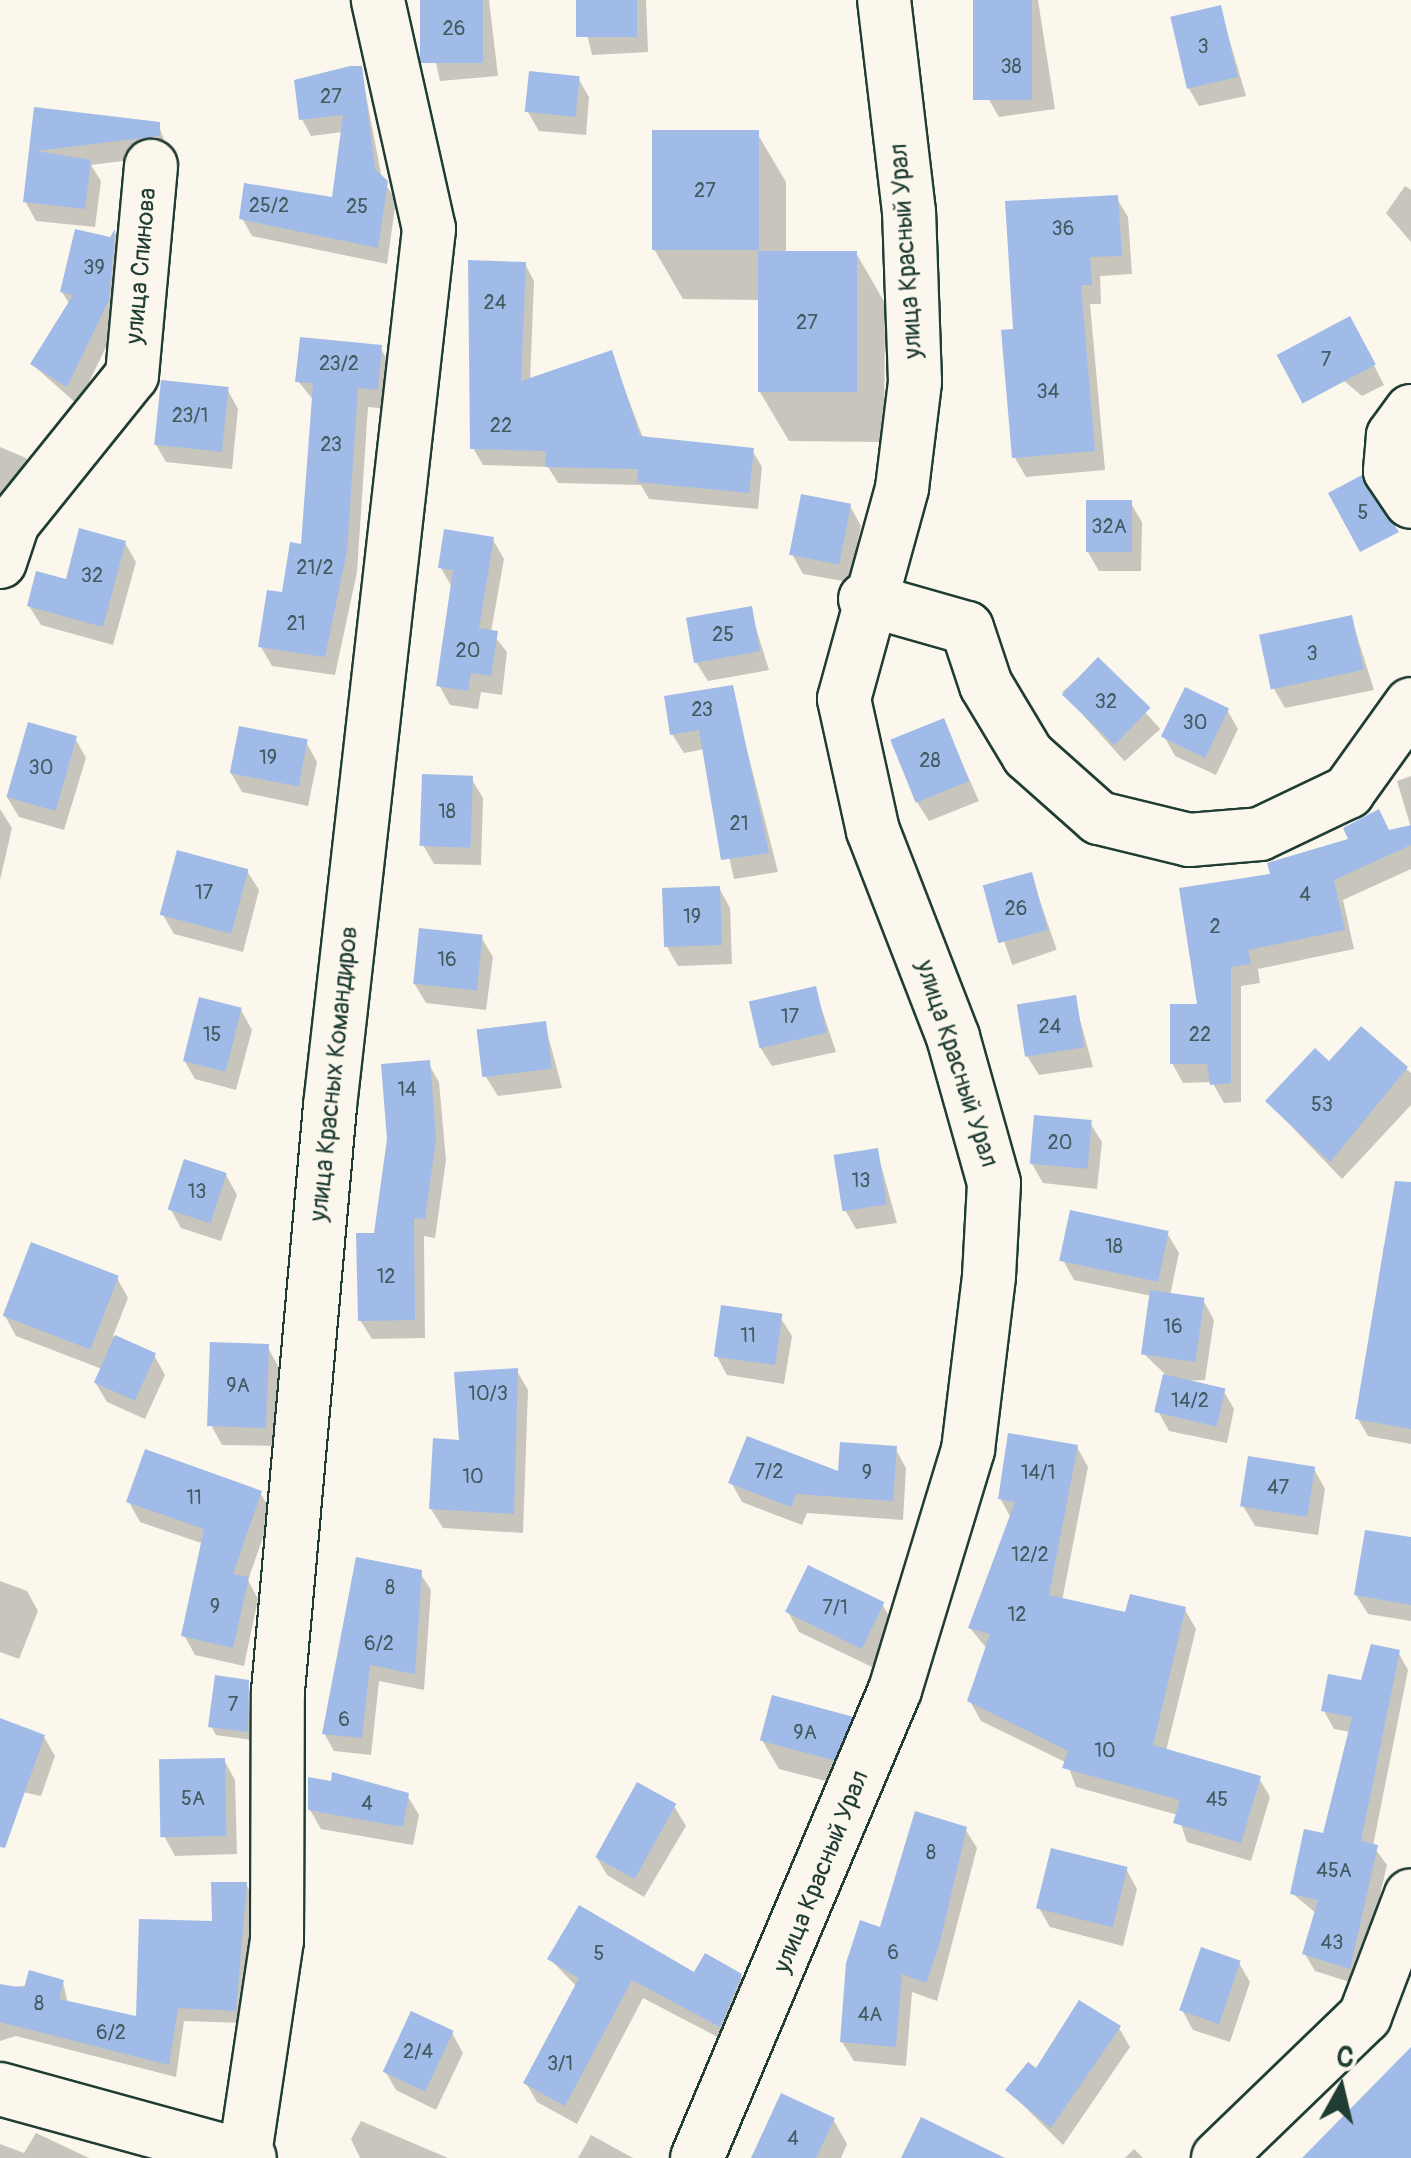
<!DOCTYPE html>
<html>
<head>
<meta charset="utf-8">
<style>
	body { margin:0 }
	#map { position:relative; width:1411px; height:2158px; overflow:hidden; background:#fbf7ec; font-family:Pangolin,sans-serif }
	div>[style] { position:absolute }
	.shadow>* { inset:0; background:#0003; transform-origin:0 0 }
	.building>* { inset:0; background:#a0bbe8; transform-origin:0 0 }
	.roads { filter:drop-shadow(2px 0 #1f3d34) drop-shadow(-2px 0 #1f3d34) drop-shadow(0 2px #1f3d34) drop-shadow(0 -2px #1f3d34) }
	.minor>* { height:52px; margin:-26px; padding:0 26px; transform-origin:26px; border-radius:26px; background:#fbf7ec }
	span { translate:-50% -50%; white-space:nowrap; text-align:center; line-height:1.15; -webkit-text-stroke:10px #fbf7ec; paint-order:stroke }
	.number-label { font-size:20px; color:#3f5c61 }
	.number-label span { -webkit-text-stroke-width:0 }
	.street-label { font-size:25px; color:#1f3d34 }
	.north { position:absolute; left:1291px; top:2038px; width:100px; height:100px; -webkit-text-stroke:8px #fbf7ec; paint-order:stroke; rotate:8deg; font-size:28px; font-weight:700; line-height:40px; text-align:center; color:#1f3d34 }
	.north::after { content:''; display:block; margin:auto; width:35px; height:45px; background:#1f3d34; clip-path:polygon(50% 0,100% 100%,50% 72%,0 100%) }
</style>
</head>
<body>
<div id="map">
	<div class="shadow">
		<i style="clip-path:polygon(422px 0,489px 0,498px 76px,440px 81px)"></i>
		<i style="clip-path:polygon(579px 0,646px 0,648px 52px,592px 55px)"></i>
		<i style="clip-path:polygon(975px 0,1038px 0,1055px 109px,999px 117px,988px 98px)"></i>
		<i style="clip-path:polygon(1220px 8px,1246px 96px,1199px 106px,1188px 87px)"></i>
		<i style="clip-path:polygon(361px 69px,382px 179px,396px 200px,387px 264px,252px 236px,242px 218px,334px 200px,343px 132px,311px 136px,302px 119px)"></i>
		<i style="clip-path:polygon(578px 78px,589px 97px,586px 135px,539px 131px,528px 112px)"></i>
		<i style="clip-path:polygon(36px 110px,158px 124px,170px 155px,91px 165px,101px 181px,95px 227px,36px 221px,25px 201px)"></i>
		<i style="clip-path:polygon(757px 133px,786px 182px,786px 253px,856px 253px,885px 303px,884px 442px,789px 441px,760px 392px,760px 300px,683px 299px,654px 249px)"></i>
		<i style="clip-path:polygon(1405px 186px,1411px 190px,1411px 242px,1386px 213px)"></i>
		<i style="clip-path:polygon(1116px 197px,1128px 217px,1132px 274px,1100px 276px,1101px 304px,1090px 304px,1105px 470px,1026px 477px,1015px 458px,1016px 331px)"></i>
		<i style="clip-path:polygon(115px 233px,125px 250px,119px 320px,78px 405px,33px 365px,70px 305px,62px 292px)"></i>
		<i style="clip-path:polygon(525px 264px,534px 281px,530px 381px,611px 353px,643px 438px,752px 450px,762px 467px,758px 509px,649px 499px,641px 485px,558px 483px,548px 467px,483px 465px,473px 448px)"></i>
		<i style="clip-path:polygon(1360px 338px,1384px 385px,1362px 396px,1318px 359px)"></i>
		<i style="clip-path:polygon(380px 347px,391px 367px,388px 409px,368px 407px,357px 572px,335px 675px,272px 666px,261px 647px,303px 546px,314px 401px,298px 381px)"></i>
		<i style="clip-path:polygon(227px 389px,238px 409px,232px 469px,166px 462px,155px 443px)"></i>
		<i style="clip-path:polygon(0 447px,26px 458px,40px 482px,0 534px)"></i>
		<i style="clip-path:polygon(1130px 502px,1142px 522px,1141px 571px,1099px 571px,1088px 552px)"></i>
		<i style="clip-path:polygon(850px 506px,861px 526px,849px 582px,803px 574px,792px 554px)"></i>
		<i style="clip-path:polygon(493px 540px,504px 559px,491px 632px,507px 652px,502px 695px,481px 692px,478px 709px,450px 705px,439px 685px,453px 589px,441px 568px)"></i>
		<i style="clip-path:polygon(125px 543px,136px 562px,113px 645px,41px 625px,29px 606px)"></i>
		<i style="clip-path:polygon(750px 609px,769px 670px,708px 681px,696px 662px)"></i>
		<i style="clip-path:polygon(1351px 617px,1374px 690px,1285px 708px,1274px 689px)"></i>
		<i style="left:1098px;top:660px;width:93px;height:48px;rotate:48deg"></i>
		<i style="clip-path:polygon(731px 687px,778px 872px,734px 879px,705px 749px,684px 753px,672px 734px)"></i>
		<i style="clip-path:polygon(1227px 710px,1238px 729px,1216px 775px,1175px 756px,1164px 736px)"></i>
		<i style="clip-path:polygon(943px 721px,979px 801px,929px 821px,917px 802px)"></i>
		<i style="clip-path:polygon(75px 738px,86px 758px,64px 830px,19px 817px,7px 797px)"></i>
		<i style="clip-path:polygon(306px 742px,317px 762px,308px 806px,242px 792px,231px 773px)"></i>
		<i style="clip-path:polygon(1411px 776px,1411px 869px,1343px 900px,1354px 949px,1258px 969px,1260px 983px,1241px 986px,1241px 1102px,1224px 1103px,1212px 1082px,1183px 1083px,1172px 1063px,1273px 876px,1411px 828px,1397px 781px)"></i>
		<i style="clip-path:polygon(471px 778px,483px 798px,481px 865px,434px 864px,423px 845px)"></i>
		<i style="clip-path:polygon(0 809px,12px 828px,0 880px)"></i>
		<i style="clip-path:polygon(247px 871px,259px 890px,243px 952px,174px 934px,163px 915px)"></i>
		<i style="left:1031px;top:875px;width:79px;height:47px;rotate:71deg"></i>
		<i style="clip-path:polygon(719px 888px,730px 908px,732px 964px,678px 966px,667px 947px)"></i>
		<i style="clip-path:polygon(481px 937px,493px 957px,486px 1010px,426px 1003px,414px 983px)"></i>
		<i style="clip-path:polygon(815px 989px,836px 1052px,772px 1066px,760px 1047px)"></i>
		<i style="clip-path:polygon(1074px 998px,1093px 1067px,1039px 1075px,1027px 1056px)"></i>
		<i style="clip-path:polygon(241px 1010px,252px 1030px,236px 1090px,195px 1079px,184px 1060px)"></i>
		<i style="clip-path:polygon(545px 1024px,562px 1088px,498px 1096px,486px 1077px)"></i>
		<i style="clip-path:polygon(1361px 1029px,1411px 1073px,1411px 1105px,1342px 1179px,1268px 1102px,1329px 1065px)"></i>
		<i style="clip-path:polygon(428px 1063px,439px 1082px,446px 1160px,435px 1238px,424px 1236px,425px 1338px,372px 1339px,360px 1320px,376px 1235px)"></i>
		<i style="clip-path:polygon(1090px 1123px,1102px 1142px,1097px 1189px,1043px 1183px,1032px 1164px)"></i>
		<i style="clip-path:polygon(877px 1151px,897px 1223px,856px 1229px,845px 1210px)"></i>
		<i style="clip-path:polygon(226px 1175px,237px 1195px,221px 1241px,181px 1228px,170px 1208px)"></i>
		<i style="clip-path:polygon(1411px 1203px,1411px 1444px,1368px 1436px,1358px 1419px,1384px 1245px,1395px 1247px)"></i>
		<i style="clip-path:polygon(1167px 1233px,1179px 1253px,1170px 1296px,1203px 1300px,1214px 1320px,1205px 1380px,1184px 1381px,1223px 1390px,1234px 1409px,1227px 1443px,1169px 1431px,1158px 1411px,1166px 1375px,1144px 1354px,1152px 1296px,1074px 1280px,1063px 1260px)"></i>
		<i style="clip-path:polygon(117px 1278px,128px 1298px,113px 1336px,154px 1355px,165px 1375px,145px 1419px,107px 1402px,95px 1382px,102px 1369px,16px 1336px,5px 1316px)"></i>
		<i style="clip-path:polygon(780px 1317px,792px 1336px,784px 1384px,727px 1375px,716px 1355px)"></i>
		<i style="clip-path:polygon(267px 1346px,278px 1366px,277px 1446px,222px 1445px,211px 1425px)"></i>
		<i style="clip-path:polygon(517px 1371px,528px 1390px,523px 1533px,443px 1528px,431px 1509px)"></i>
		<i style="clip-path:polygon(1077px 1447px,1088px 1467px,1062px 1601px,1127px 1615px,1185px 1610px,1196px 1629px,1166px 1751px,1259px 1778px,1270px 1797px,1251px 1861px,1187px 1842px,1178px 1815px,1076px 1787px,1067px 1763px,981px 1721px,970px 1701px,987px 1649px,970px 1628px,1011px 1518px,1000px 1498px)"></i>
		<i style="clip-path:polygon(895px 1448px,906px 1468px,903px 1520px,807px 1513px,802px 1525px,742px 1502px,731px 1482px,841px 1475px)"></i>
		<i style="clip-path:polygon(1314px 1469px,1325px 1489px,1318px 1535px,1255px 1526px,1243px 1506px)"></i>
		<i style="clip-path:polygon(260px 1493px,272px 1512px,248px 1580px,258px 1599px,244px 1666px,195px 1655px,184px 1635px,204px 1544px,140px 1522px,129px 1502px)"></i>
		<i style="clip-path:polygon(1411px 1540px,1411px 1621px,1368px 1614px,1356px 1595px)"></i>
		<i style="clip-path:polygon(420px 1573px,431px 1590px,424px 1690px,379px 1681px,371px 1755px,334px 1751px,324px 1733px)"></i>
		<i style="clip-path:polygon(0 1581px,27px 1591px,38px 1611px,19px 1659px,0 1652px)"></i>
		<i style="clip-path:polygon(882px 1604px,893px 1623px,872px 1667px,799px 1632px,788px 1612px)"></i>
		<i style="clip-path:polygon(1398px 1652px,1408px 1670px,1373px 1846px,1387px 1865px,1359px 1985px,1315px 1971px,1305px 1954px,1317px 1914px,1293px 1894px,1324px 1836px,1351px 1732px,1334px 1729px,1324px 1711px)"></i>
		<i style="clip-path:polygon(247px 1682px,252px 1740px,216px 1735px,211px 1726px)"></i>
		<i style="clip-path:polygon(850px 1718px,866px 1747px,849px 1787px,779px 1769px,762px 1740px)"></i>
		<i style="clip-path:polygon(0 1721px,44px 1737px,55px 1756px,41px 1796px,0 1787px)"></i>
		<i style="clip-path:polygon(224px 1760px,235px 1780px,237px 1854px,175px 1856px,164px 1836px)"></i>
		<i style="clip-path:polygon(407px 1795px,419px 1815px,413px 1845px,321px 1829px,310px 1810px)"></i>
		<i style="clip-path:polygon(674px 1806px,686px 1826px,644px 1897px,607px 1875px,596px 1856px)"></i>
		<i style="clip-path:polygon(965px 1829px,977px 1848px,937px 2001px,912px 1992px,906px 2066px,854px 2061px,842px 2042px,882px 1930px)"></i>
		<i style="clip-path:polygon(1126px 1869px,1137px 1889px,1123px 1946px,1050px 1927px,1039px 1908px)"></i>
		<i style="clip-path:polygon(246px 1884px,253px 1897px,243px 2023px,184px 2021px,176px 2077px,16px 2036px,0 2041px,0 1988px,63px 1982px,68px 2004px,138px 2019px)"></i>
		<i style="clip-path:polygon(550px 1959px,741px 1976px,752px 1995px,731px 2044px,643px 1998px,577px 2124px,537px 2102px,526px 2083px,577px 1987px)"></i>
		<i style="clip-path:polygon(1239px 1963px,1250px 1982px,1230px 2042px,1193px 2030px,1182px 2010px)"></i>
		<i style="clip-path:polygon(1119px 2028px,1130px 2047px,1063px 2145px,1008px 2090px)"></i>
		<i style="clip-path:polygon(452px 2033px,463px 2053px,436px 2110px,396px 2090px,385px 2071px)"></i>
		<i style="clip-path:polygon(833px 2119px,847px 2144px,841px 2158px,754px 2158px)"></i>
		<i style="clip-path:polygon(361px 2121px,448px 2158px,360px 2158px,351px 2139px)"></i>
		<i style="clip-path:polygon(36px 2133px,89px 2158px,0 2158px,0 2144px,24px 2153px)"></i>
		<i style="clip-path:polygon(591px 2135px,633px 2158px,578px 2158px)"></i>
		<i style="clip-path:polygon(1134px 2149px,1143px 2158px,1125px 2158px)"></i>
	</div>
	<div class="building">
		<i style="left:420px;top:0;width:63px;height:63px"></i>
		<i style="left:576px;top:0;width:61px;height:37px"></i>
		<i style="left:973px;top:0;width:59px;height:100px"></i>
		<i style="left:1221px;top:5px;width:74px;height:52px;rotate:77deg"></i>
		<i style="clip-path:polygon(350px 66px,362px 66px,375px 169px,388px 181px,378px 248px,239px 219px,244px 183px,332px 197px,343px 115px,299px 120px,294px 80px)"></i>
		<i style="left:529px;top:71px;width:51px;height:41px;rotate:6deg"></i>
		<i style="clip-path:polygon(34px 107px,160px 122px,160px 136px,36px 151px,91px 160px,85px 209px,23px 202px)"></i>
		<i style="left:652px;top:130px;width:107px;height:120px"></i>
		<i style="clip-path:polygon(1118px 195px,1122px 256px,1090px 257px,1092px 285px,1081px 285px,1095px 451px,1012px 458px,1001px 330px,1013px 329px,1005px 201px)"></i>
		<i style="clip-path:polygon(75px 229px,110px 237px,115px 229px,109px 300px,67px 387px,30px 364px,73px 295px,60px 292px)"></i>
		<i style="left:758px;top:251px;width:99px;height:141px"></i>
		<i style="clip-path:polygon(468px 260px,526px 262px,521px 381px,612px 350px,640px 436px,754px 448px,749px 493px,637px 482px,638px 469px,545px 467px,546px 451px,470px 449px)"></i>
		<i style="left:1350px;top:316px;width:55px;height:83px;rotate:62deg"></i>
		<i style="clip-path:polygon(300px 337px,382px 345px,378px 390px,358px 388px,347px 551px,325px 657px,258px 647px,267px 590px,282px 592px,290px 542px,301px 544px,313px 383px,295px 382px)"></i>
		<i style="left:161px;top:380px;width:68px;height:65px;rotate:6deg"></i>
		<i style="clip-path:polygon(1362px 475px,1399px 532px,1360px 552px,1328px 493px)"></i>
		<i style="left:801px;top:494px;width:51px;height:62px;rotate:11deg"></i>
		<i style="left:1086px;top:500px;width:46px;height:52px"></i>
		<i style="clip-path:polygon(79px 528px,126px 541px,103px 627px,27px 606px,36px 571px,66px 579px)"></i>
		<i style="clip-path:polygon(444px 529px,494px 537px,479px 628px,498px 631px,491px 676px,471px 673px,468px 691px,436px 686px,453px 570px,438px 568px)"></i>
		<i style="left:752px;top:606px;width:46px;height:67px;rotate:80deg"></i>
		<i style="left:1352px;top:615px;width:56px;height:95px;rotate:78deg"></i>
		<i style="left:1098px;top:657px;width:73px;height:52px;rotate:44deg"></i>
		<i style="clip-path:polygon(733px 685px,769px 853px,721px 860px,699px 730px,670px 735px,664px 696px)"></i>
		<i style="left:1185px;top:687px;width:49px;height:55px;rotate:26deg"></i>
		<i style="left:944px;top:718px;width:68px;height:58px;rotate:68deg"></i>
		<i style="left:28px;top:722px;width:51px;height:78px;rotate:16deg"></i>
		<i style="left:239px;top:726px;width:70px;height:48px;rotate:11deg"></i>
		<i style="left:422px;top:774px;width:51px;height:72px;rotate:2deg"></i>
		<i style="clip-path:polygon(1379px 809px,1389px 830px,1411px 825px,1411px 845px,1334px 880px,1345px 930px,1248px 950px,1251px 964px,1231px 967px,1231px 1083px,1210px 1085px,1207px 1064px,1170px 1064px,1170px 1004px,1197px 1004px,1179px 888px,1270px 874px,1267px 863px,1348px 839px,1343px 828px)"></i>
		<i style="left:177px;top:850px;width:74px;height:67px;rotate:15deg"></i>
		<i style="left:1032px;top:872px;width:60px;height:51px;rotate:75deg"></i>
		<i style="left:720px;top:886px;width:59px;height:58px;rotate:88deg"></i>
		<i style="left:419px;top:928px;width:64px;height:56px;rotate:6deg"></i>
		<i style="left:816px;top:986px;width:48px;height:69px;rotate:77deg"></i>
		<i style="left:1076px;top:995px;width:53px;height:60px;rotate:81deg"></i>
		<i style="left:199px;top:997px;width:44px;height:66px;rotate:14deg"></i>
		<i style="left:546px;top:1021px;width:48px;height:70px;rotate:83deg"></i>
		<i style="clip-path:polygon(1361px 1026px,1408px 1067px,1330px 1162px,1265px 1101px,1315px 1048px,1329px 1061px)"></i>
		<i style="clip-path:polygon(430px 1060px,436px 1139px,425px 1219px,414px 1218px,415px 1320px,358px 1321px,356px 1233px,374px 1233px,387px 1139px,381px 1064px)"></i>
		<i style="left:1034px;top:1115px;width:58px;height:49px;rotate:5deg"></i>
		<i style="left:878px;top:1148px;width:57px;height:45px;rotate:81deg"></i>
		<i style="left:184px;top:1159px;width:45px;height:53px;rotate:18deg"></i>
		<i style="clip-path:polygon(1395px 1181px,1411px 1182px,1411px 1429px,1355px 1419px)"></i>
		<i style="left:1070px;top:1210px;width:101px;height:52px;rotate:12deg"></i>
		<i style="left:31px;top:1242px;width:94px;height:79px;rotate:21deg"></i>
		<i style="left:1150px;top:1290px;width:55px;height:65px;rotate:8deg"></i>
		<i style="left:721px;top:1305px;width:62px;height:52px;rotate:8deg"></i>
		<i style="left:115px;top:1335px;width:45px;height:52px;rotate:24deg"></i>
		<i style="left:210px;top:1342px;width:59px;height:84px;rotate:2deg"></i>
		<i style="clip-path:polygon(518px 1368px,514px 1514px,429px 1509px,433px 1438px,459px 1440px,454px 1372px)"></i>
		<i style="left:1163px;top:1374px;width:64px;height:39px;rotate:13deg"></i>
		<i style="clip-path:polygon(1008px 1433px,1078px 1445px,1049px 1595px,1125px 1612px,1130px 1594px,1186px 1607px,1153px 1745px,1261px 1776px,1241px 1843px,1173px 1823px,1180px 1800px,1062px 1768px,1068px 1751px,967px 1701px,990px 1634px,968px 1628px,1015px 1502px,998px 1499px)"></i>
		<i style="clip-path:polygon(747px 1436px,838px 1471px,840px 1442px,897px 1446px,893px 1501px,796px 1494px,791px 1507px,728px 1483px)"></i>
		<i style="clip-path:polygon(145px 1449px,262px 1491px,233px 1574px,249px 1577px,233px 1648px,181px 1636px,204px 1529px,126px 1502px)"></i>
		<i style="left:1248px;top:1456px;width:68px;height:51px;rotate:9deg"></i>
		<i style="clip-path:polygon(1365px 1530px,1411px 1537px,1411px 1605px,1354px 1595px)"></i>
		<i style="clip-path:polygon(356px 1557px,422px 1570px,415px 1674px,370px 1665px,362px 1738px,322px 1734px)"></i>
		<i style="left:808px;top:1565px;width:85px;height:52px;rotate:26deg"></i>
		<i style="clip-path:polygon(1371px 1644px,1400px 1650px,1361px 1841px,1378px 1845px,1350px 1969px,1302px 1954px,1318px 1900px,1290px 1894px,1304px 1829px,1323px 1833px,1352px 1717px,1321px 1711px,1328px 1674px,1361px 1680px)"></i>
		<i style="clip-path:polygon(215px 1675px,249px 1680px,248px 1732px,208px 1727px)"></i>
		<i style="left:772px;top:1695px;width:83px;height:47px;rotate:15deg"></i>
		<i style="clip-path:polygon(0 1718px,45px 1735px,5px 1848px,0 1847px)"></i>
		<i style="left:225px;top:1758px;width:78px;height:66px;rotate:89deg"></i>
		<i style="clip-path:polygon(332px 1772px,409px 1793px,403px 1827px,308px 1810px,308px 1777px,331px 1781px)"></i>
		<i style="left:637px;top:1782px;width:45px;height:86px;rotate:29deg"></i>
		<i style="clip-path:polygon(915px 1811px,967px 1827px,939px 1946px,926px 1983px,902px 1974px,896px 2047px,840px 2042px,846px 1963px,860px 1920px,880px 1927px)"></i>
		<i style="left:1051px;top:1848px;width:79px;height:62px;rotate:14deg"></i>
		<i style="clip-path:polygon(211px 1882px,247px 1882px,236px 2011px,178px 2008px,169px 2065px,0 2022px,0 1984px,24px 1988px,29px 1970px,64px 1980px,59px 1999px,136px 2016px,139px 1919px,212px 1921px)"></i>
		<i style="clip-path:polygon(579px 1905px,694px 1972px,705px 1953px,742px 1974px,720px 2027px,632px 1980px,565px 2106px,523px 2083px,579px 1978px,547px 1959px)"></i>
		<i style="left:1201px;top:1947px;width:42px;height:67px;rotate:19deg"></i>
		<i style="clip-path:polygon(1079px 2000px,1121px 2026px,1051px 2128px,1005px 2090px,1028px 2062px,1036px 2068px)"></i>
		<i style="left:411px;top:2011px;width:47px;height:67px;rotate:25deg"></i>
		<i style="clip-path:polygon(1411px 2047px,1411px 2158px,1302px 2158px)"></i>
		<i style="clip-path:polygon(781px 2093px,835px 2118px,816px 2158px,751px 2158px)"></i>
		<i style="clip-path:polygon(921px 2117px,1005px 2158px,901px 2158px)"></i>
	</div>
	<div class="roads">
		<div class="minor">
			<i style="left:1411px;top:411px;width:31px;rotate:126deg"></i>
			<i style="left:1393px;top:436px;width:35px;rotate:95deg"></i>
			<i style="left:1390px;top:471px;width:37px;rotate:56deg"></i>
			<i style="left:0;top:562px;width:41px;rotate:-71.6deg"></i>
			<i style="left:13px;top:523px;width:190px;rotate:-51.2deg"></i>
			<i style="left:132px;top:375px;width:210px;rotate:-84.8deg"></i>
			<i style="left:865px;top:599px;width:106px;rotate:15.9deg"></i>
			<i style="left:967px;top:628px;width:60px;rotate:71.6deg"></i>
			<i style="left:986px;top:685px;width:82px;rotate:59deg"></i>
			<i style="left:1028px;top:755px;width:95px;rotate:41.6deg"></i>
			<i style="left:1099px;top:818px;width:93px;rotate:13.7deg"></i>
			<i style="left:1189px;top:840px;width:71px;rotate:-4.8deg"></i>
			<i style="left:1260px;top:834px;width:98px;rotate:-25.5deg"></i>
			<i style="left:1348px;top:792px;width:108px;rotate:-54.4deg"></i>
			<i style="left:0;top:2089px;width:259px;rotate:15.4deg"></i>
			<i style="left:245px;top:2154px;width:215px;rotate:-81.5deg"></i>
			<i style="left:277px;top:1941px;width:250px;rotate:-89.8deg"></i>
			<i style="left:278px;top:1691px;width:587px;rotate:-84.92deg"></i>
			<i style="left:330px;top:1106px;width:883px;rotate:-83.56deg"></i>
			<i style="left:429px;top:229px;width:235px;rotate:-102.6deg"></i>
			<i style="left:697px;top:2158px;width:508px;rotate:-67.07deg"></i>
			<i style="left:895px;top:1690px;width:251px;rotate:-73.1deg"></i>
			<i style="left:968px;top:1450px;width:175px;rotate:-83.1deg"></i>
			<i style="left:989px;top:1276px;width:93px;rotate:-86.9deg"></i>
			<i style="left:994px;top:1183px;width:152px;rotate:-105.7deg"></i>
			<i style="left:953px;top:1037px;width:221px;rotate:-111.2deg"></i>
			<i style="left:873px;top:831px;width:135px;rotate:-102.4deg"></i>
			<i style="left:844px;top:699px;width:219px;rotate:-74.6deg"></i>
			<i style="left:902px;top:488px;width:107px;rotate:-83deg"></i>
			<i style="left:915px;top:382px;width:170px;rotate:-92deg"></i>
			<i style="left:909px;top:212px;width:213px;rotate:-96.7deg"></i>
			<i style="left:1218px;top:2158px;width:204px;rotate:-44deg"></i>
			<i style="left:1365px;top:2016px;width:129px;rotate:-69.2deg"></i>
		</div>
	</div>
	<div class="number-label">
		<span style="left:454px;top:28px">26</span>
		<span style="left:1203px;top:46px">3</span>
		<span style="left:1011px;top:66px">38</span>
		<span style="left:331px;top:96px">27</span>
		<span style="left:705px;top:190px">27</span>
		<span style="left:269px;top:205px">25/2</span>
		<span style="left:357px;top:206px">25</span>
		<span style="left:1063px;top:228px">36</span>
		<span style="left:94px;top:267px">39</span>
		<span style="left:495px;top:302px">24</span>
		<span style="left:807px;top:322px">27</span>
		<span style="left:1326px;top:359px">7</span>
		<span style="left:339px;top:363px">23/2</span>
		<span style="left:1048px;top:391px">34</span>
		<span style="left:190px;top:415px">23/1</span>
		<span style="left:501px;top:425px">22</span>
		<span style="left:331px;top:444px">23</span>
		<span style="left:1363px;top:512px">5</span>
		<span style="left:1109px;top:526px">32А</span>
		<span style="left:315px;top:567px">21/2</span>
		<span style="left:92px;top:575px">32</span>
		<span style="left:296px;top:623px">21</span>
		<span style="left:723px;top:634px">25</span>
		<span style="left:468px;top:650px">20</span>
		<span style="left:1312px;top:653px">3</span>
		<span style="left:1106px;top:701px">32</span>
		<span style="left:702px;top:709px">23</span>
		<span style="left:1195px;top:722px">30</span>
		<span style="left:268px;top:757px">19</span>
		<span style="left:930px;top:760px">28</span>
		<span style="left:41px;top:767px">30</span>
		<span style="left:447px;top:811px">18</span>
		<span style="left:739px;top:823px">21</span>
		<span style="left:204px;top:892px">17</span>
		<span style="left:1305px;top:894px">4</span>
		<span style="left:1016px;top:908px">26</span>
		<span style="left:692px;top:916px">19</span>
		<span style="left:1215px;top:926px">2</span>
		<span style="left:447px;top:959px">16</span>
		<span style="left:790px;top:1016px">17</span>
		<span style="left:1050px;top:1026px">24</span>
		<span style="left:212px;top:1034px">15</span>
		<span style="left:1200px;top:1034px">22</span>
		<span style="left:407px;top:1089px">14</span>
		<span style="left:1322px;top:1104px">53</span>
		<span style="left:1060px;top:1142px">20</span>
		<span style="left:861px;top:1180px">13</span>
		<span style="left:197px;top:1191px">13</span>
		<span style="left:1114px;top:1246px">18</span>
		<span style="left:386px;top:1276px">12</span>
		<span style="left:1173px;top:1326px">16</span>
		<span style="left:748px;top:1335px">11</span>
		<span style="left:238px;top:1385px">9А</span>
		<span style="left:488px;top:1393px">10/3</span>
		<span style="left:1190px;top:1400px">14/2</span>
		<span style="left:769px;top:1471px">7/2</span>
		<span style="left:867px;top:1472px">9</span>
		<span style="left:1038px;top:1472px">14/1</span>
		<span style="left:473px;top:1476px">10</span>
		<span style="left:1278px;top:1487px">47</span>
		<span style="left:194px;top:1497px">11</span>
		<span style="left:1030px;top:1554px">12/2</span>
		<span style="left:390px;top:1587px">8</span>
		<span style="left:215px;top:1606px">9</span>
		<span style="left:835px;top:1607px">7/1</span>
		<span style="left:1017px;top:1614px">12</span>
		<span style="left:379px;top:1643px">6/2</span>
		<span style="left:233px;top:1704px">7</span>
		<span style="left:344px;top:1719px">6</span>
		<span style="left:805px;top:1732px">9А</span>
		<span style="left:1105px;top:1750px">10</span>
		<span style="left:193px;top:1798px">5А</span>
		<span style="left:1217px;top:1799px">45</span>
		<span style="left:367px;top:1803px">4</span>
		<span style="left:931px;top:1852px">8</span>
		<span style="left:1334px;top:1870px">45А</span>
		<span style="left:1332px;top:1942px">43</span>
		<span style="left:893px;top:1952px">6</span>
		<span style="left:599px;top:1953px">5</span>
		<span style="left:39px;top:2003px">8</span>
		<span style="left:870px;top:2014px">4А</span>
		<span style="left:111px;top:2032px">6/2</span>
		<span style="left:418px;top:2051px">2/4</span>
		<span style="left:560px;top:2063px">3/1</span>
		<span style="left:793px;top:2138px">4</span>
	</div>
	<div class="street-label">
		<span style="left:907px;top:251px;rotate:-94deg">улица Красный Урал</span>
		<span style="left:142px;top:266px;rotate:-85deg">улица Спинова</span>
		<span style="left:956px;top:1064px;rotate:72deg">улица Красный Урал</span>
		<span style="left:335px;top:1074px;rotate:-84deg">улица Красных Командиров</span>
		<span style="left:822px;top:1872px;rotate:-68deg">улица Красный Урал</span>
	</div>
	<div class="north">С</div>
</div>
</body>
</html>
